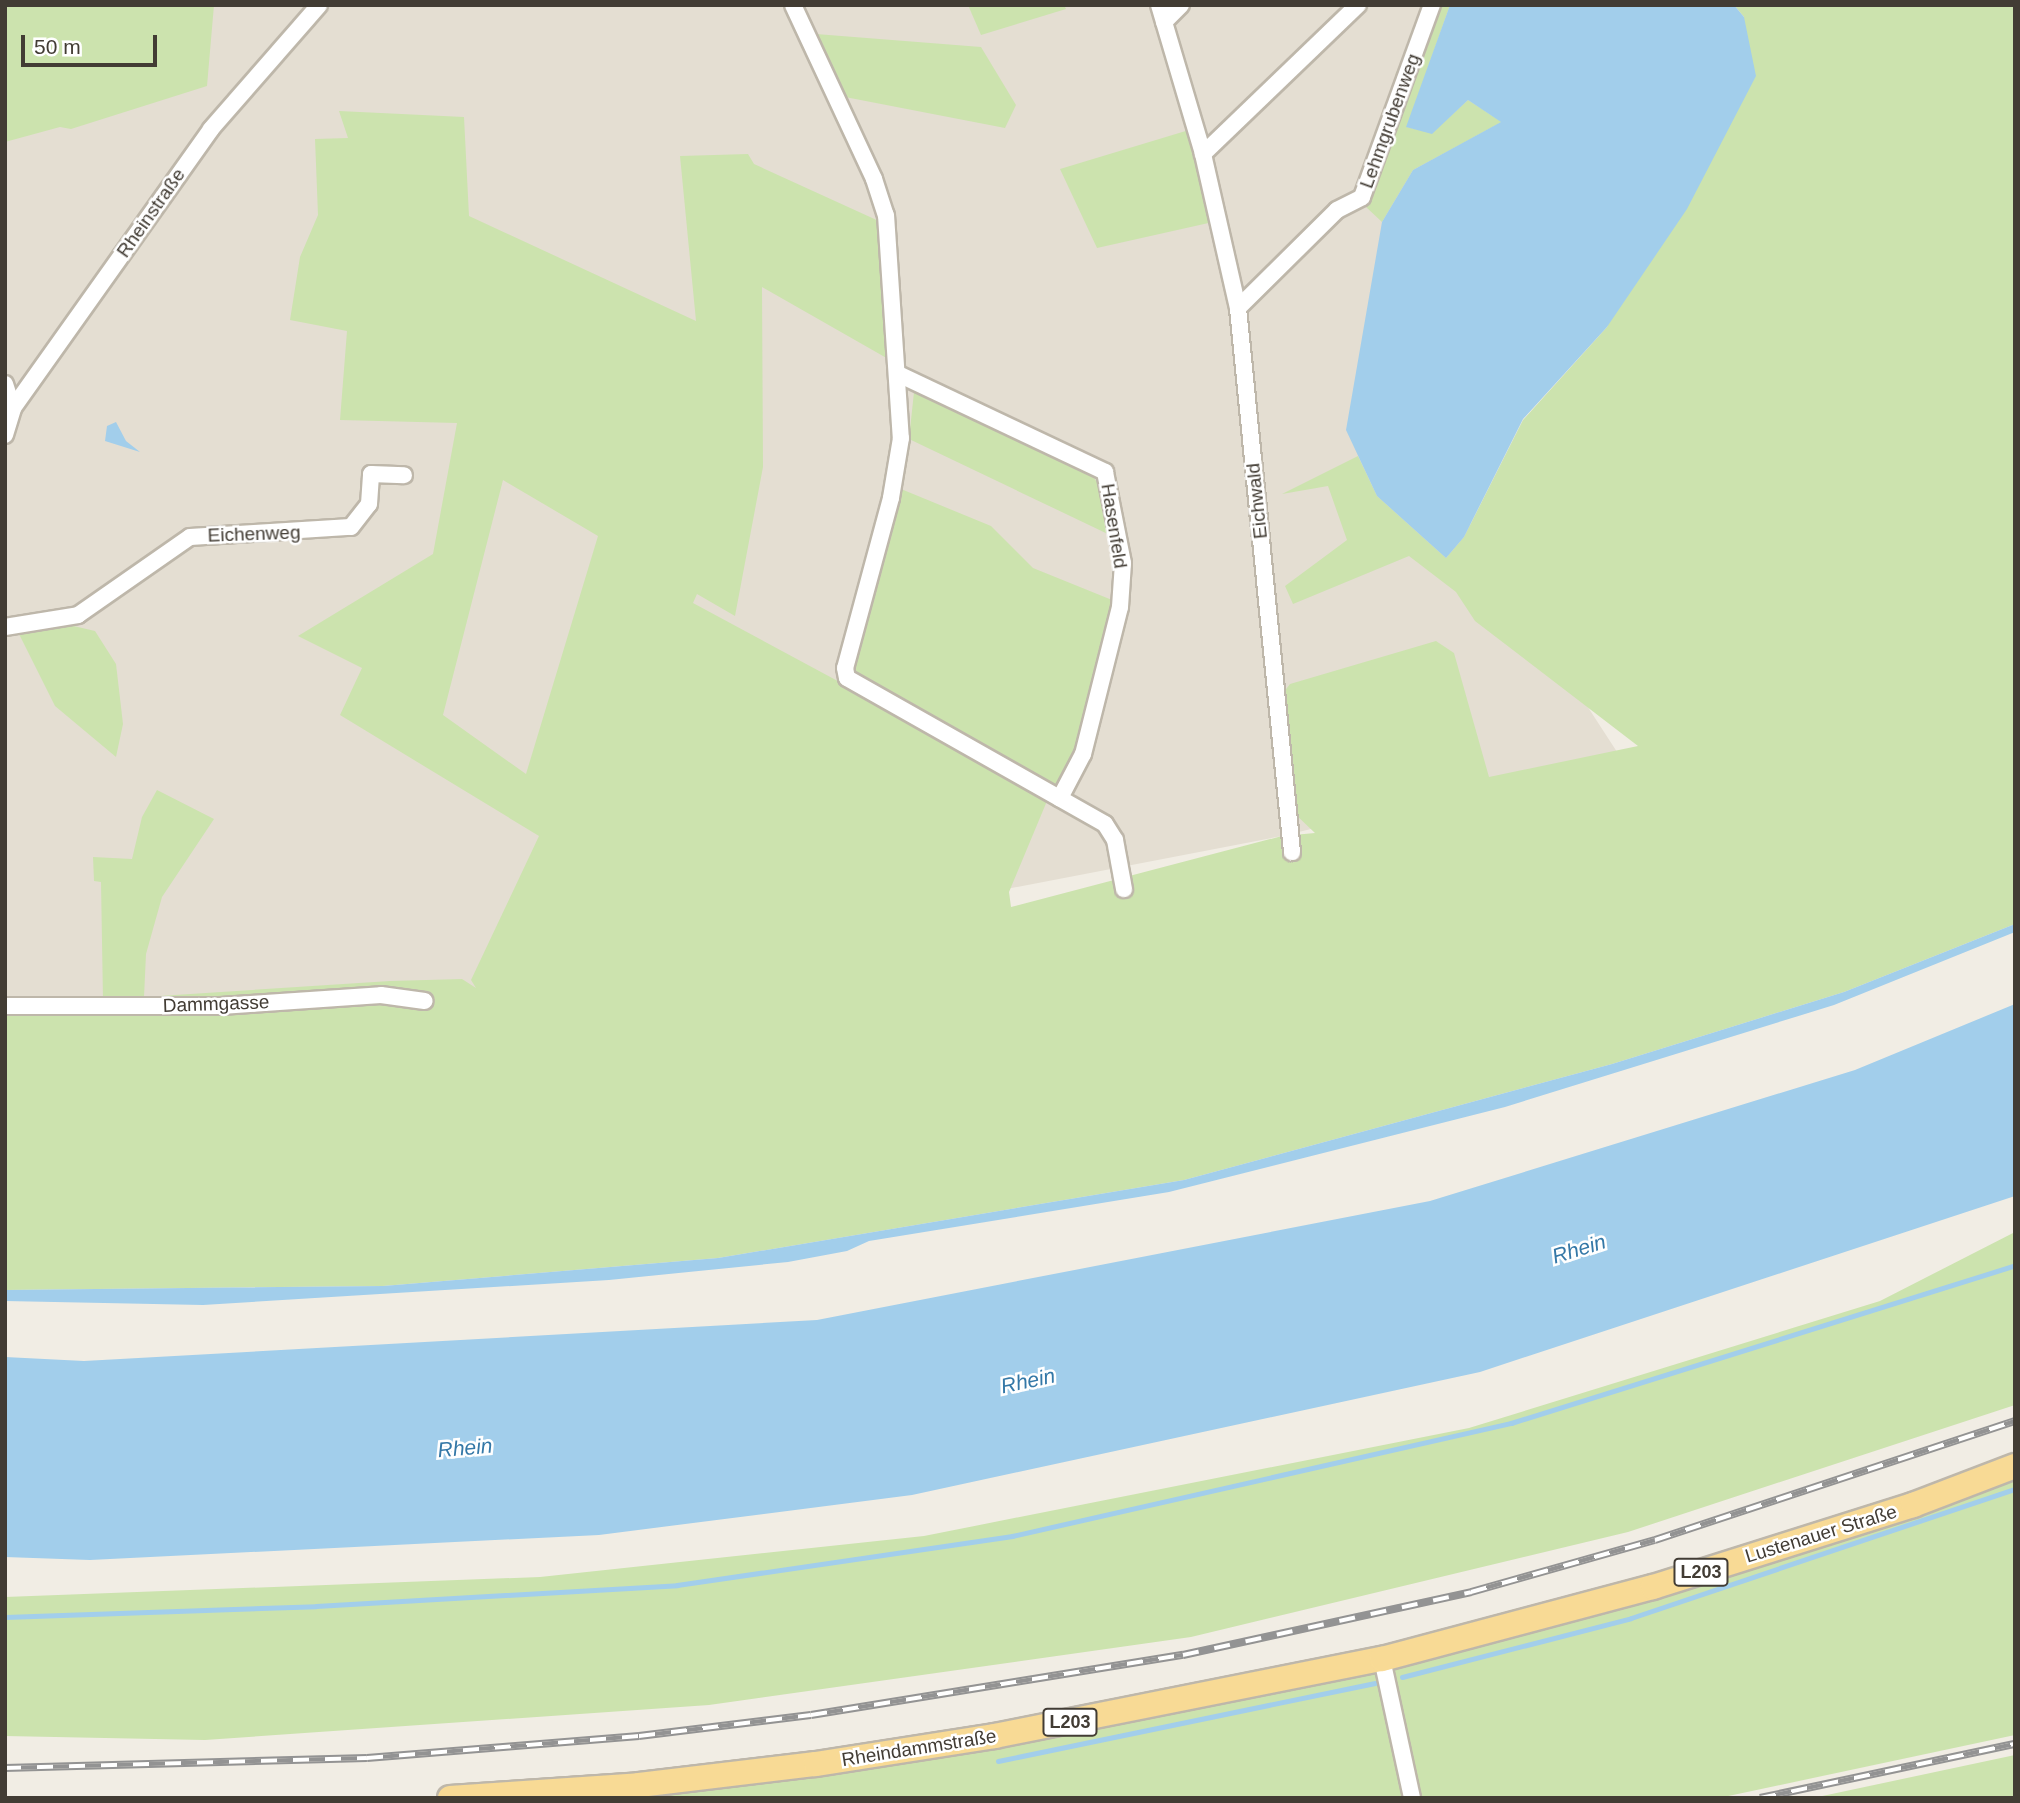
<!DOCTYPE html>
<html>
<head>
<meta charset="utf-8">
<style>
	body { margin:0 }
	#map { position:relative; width:2020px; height:1803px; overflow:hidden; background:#f1ede4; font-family:Arial,sans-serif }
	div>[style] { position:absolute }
	.residential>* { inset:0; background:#e4ded2 }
	.green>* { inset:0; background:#cce3ae }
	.water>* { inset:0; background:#a2ceeb }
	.stream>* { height:5px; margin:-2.5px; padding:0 2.5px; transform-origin:2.5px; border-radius:2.5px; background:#a2ceeb }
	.roads { filter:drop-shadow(2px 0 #beb7aa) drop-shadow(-2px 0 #beb7aa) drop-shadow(0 2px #beb7aa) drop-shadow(0 -2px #beb7aa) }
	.street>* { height:16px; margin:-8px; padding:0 8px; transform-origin:8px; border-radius:8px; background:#fff }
	.primary>* { height:24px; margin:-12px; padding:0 12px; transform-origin:12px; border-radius:12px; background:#f8da95 }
	.rail>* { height:8px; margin-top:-4px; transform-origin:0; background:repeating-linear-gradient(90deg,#fff 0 16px,#939393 0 32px); box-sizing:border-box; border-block:2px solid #939393 }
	span { translate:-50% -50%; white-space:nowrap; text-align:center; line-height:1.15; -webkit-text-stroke:5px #fff; paint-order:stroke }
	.shield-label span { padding:2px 5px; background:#fff; border:2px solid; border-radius:5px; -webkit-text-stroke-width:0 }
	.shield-label { font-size:18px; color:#423c34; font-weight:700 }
	.street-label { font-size:19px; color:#423c34 }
	.water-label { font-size:21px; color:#3478a7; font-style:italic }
	.frame { position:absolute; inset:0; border:7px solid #423c34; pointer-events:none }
	.scale { position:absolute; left:21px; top:35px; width:136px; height:32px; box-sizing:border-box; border:4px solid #423c34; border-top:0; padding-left:9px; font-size:21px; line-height:24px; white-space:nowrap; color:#423c34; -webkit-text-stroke:5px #fff; paint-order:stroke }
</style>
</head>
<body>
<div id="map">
	<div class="residential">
		<i style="clip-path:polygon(5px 5px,1531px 5px,1372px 375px,1619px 755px,1282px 836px,425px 1001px,5px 1012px)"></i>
	</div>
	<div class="green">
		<i style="clip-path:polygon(5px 5px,214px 5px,207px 86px,71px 129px,60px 127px,5px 142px)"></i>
		<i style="clip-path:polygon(968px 5px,1064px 5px,1066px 9px,981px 35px)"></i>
		<i style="clip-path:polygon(1439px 5px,1450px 5px,1407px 127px,1432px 133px,1468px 100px,1502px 122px,1413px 170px,1382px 222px,1366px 207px,1389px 132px,1396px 72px,1419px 58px)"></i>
		<i style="clip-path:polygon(evenodd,1734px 5px,2015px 5px,2015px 924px,1844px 992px,1612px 1064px,1184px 1180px,718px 1258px,383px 1286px,5px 1290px,5px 1011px,103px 1001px,101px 882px,94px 881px,93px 857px,132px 859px,142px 817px,157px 790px,214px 819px,162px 897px,146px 954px,144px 997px,390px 981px,462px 979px,476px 988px,471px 980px,539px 836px,340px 715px,362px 668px,298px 636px,433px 554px,457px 423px,340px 420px,347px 331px,290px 320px,300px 257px,318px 215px,315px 139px,348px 138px,339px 111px,464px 117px,469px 216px,696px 321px,680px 156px,748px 154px,754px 164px,881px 222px,890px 360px,762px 287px,763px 467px,735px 616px,697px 594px,693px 603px,938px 735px,1047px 801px,1009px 892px,1011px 907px,1282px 836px,1315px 833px,1294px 813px,1283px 693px,1290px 684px,1436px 641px,1454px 653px,1489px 777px,1638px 746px,1475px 621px,1456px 592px,1409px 556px,1293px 604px,1285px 586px,1347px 540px,1328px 486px,1282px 494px,1358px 456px,1377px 496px,1446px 558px,1464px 537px,1523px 420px,1607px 327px,1744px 17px,1734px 5px,503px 480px,598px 536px,526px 774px,443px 715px,503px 480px)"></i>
		<i style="clip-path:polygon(816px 34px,981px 47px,1016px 105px,1005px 128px,845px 97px)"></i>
		<i style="clip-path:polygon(1189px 130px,1213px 222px,1097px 248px,1060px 169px)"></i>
		<i style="clip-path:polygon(914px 392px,1089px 471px,1102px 489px,1112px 536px,909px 439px)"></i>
		<i style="clip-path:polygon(901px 489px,991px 526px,1033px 568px,1117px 602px,1089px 720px,1058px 787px,860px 683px,854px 672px,852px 660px)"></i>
		<i style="clip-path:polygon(65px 624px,95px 631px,116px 664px,123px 724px,116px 757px,55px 706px,17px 630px)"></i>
		<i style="clip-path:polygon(2015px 1232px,2015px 1405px,1628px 1532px,1191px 1637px,709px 1705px,205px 1740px,5px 1736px,5px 1597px,540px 1577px,924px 1536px,1469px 1428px,1880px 1301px)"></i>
		<i style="clip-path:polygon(2015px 1475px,2015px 1735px,1719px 1798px,598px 1798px,955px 1756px,1391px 1664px)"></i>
		<i style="clip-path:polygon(2015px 1755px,2015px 1798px,1813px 1798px)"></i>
	</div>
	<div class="water">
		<i style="clip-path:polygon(1450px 5px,1734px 5px,1744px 17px,1756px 76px,1687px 209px,1607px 327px,1523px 419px,1464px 537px,1446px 558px,1377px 496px,1346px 430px,1382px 222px,1413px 170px,1501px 122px,1468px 100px,1432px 134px,1406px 127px)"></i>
		<i style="clip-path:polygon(116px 422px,126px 441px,140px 452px,105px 441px,107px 426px)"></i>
		<i style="clip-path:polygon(2015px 924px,2015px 932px,1834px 1005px,1505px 1107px,1169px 1192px,869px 1241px,847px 1251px,788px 1262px,609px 1280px,203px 1305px,5px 1301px,5px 1290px,383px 1286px,718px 1258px,1184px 1180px,1612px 1064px,1844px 992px)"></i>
		<i style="clip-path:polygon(2015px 1004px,2015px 1196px,1480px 1372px,912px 1495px,599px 1535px,90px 1560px,5px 1557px,5px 1357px,84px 1361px,817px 1320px,1430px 1201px,1855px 1070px)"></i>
	</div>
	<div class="stream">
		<i style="left:5px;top:1617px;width:311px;rotate:-2deg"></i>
		<i style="left:316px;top:1606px;width:362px;rotate:-3.3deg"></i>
		<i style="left:677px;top:1585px;width:339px;rotate:-8.3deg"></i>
		<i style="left:1012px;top:1536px;width:512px;rotate:-12.76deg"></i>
		<i style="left:1511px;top:1423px;width:526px;rotate:-17.37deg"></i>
		<i style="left:1402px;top:1677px;width:236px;rotate:-14.4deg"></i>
		<i style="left:1631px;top:1618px;width:405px;rotate:-18.6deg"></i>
		<i style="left:998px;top:1761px;width:385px;rotate:-11.7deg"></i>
	</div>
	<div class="roads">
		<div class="street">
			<i style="left:793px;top:5px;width:192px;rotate:65deg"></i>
			<i style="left:874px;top:179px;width:38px;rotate:72deg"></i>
			<i style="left:886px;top:215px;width:224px;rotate:86.2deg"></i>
			<i style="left:901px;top:438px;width:61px;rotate:99.5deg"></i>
			<i style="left:891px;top:498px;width:176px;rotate:105.1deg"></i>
			<i style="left:845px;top:668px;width:10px;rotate:79deg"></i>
			<i style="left:847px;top:678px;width:296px;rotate:29.5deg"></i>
			<i style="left:1105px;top:824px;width:19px;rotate:58deg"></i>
			<i style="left:1115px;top:840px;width:50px;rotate:79.6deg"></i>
			<i style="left:1159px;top:5px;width:155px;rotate:73.5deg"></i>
			<i style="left:1203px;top:154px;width:158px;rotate:77.2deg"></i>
			<i style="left:1238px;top:308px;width:547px;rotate:84.33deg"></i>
			<i style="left:1164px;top:22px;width:24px;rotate:-45deg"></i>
			<i style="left:1203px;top:154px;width:215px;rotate:-43.9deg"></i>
			<i style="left:1238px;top:308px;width:139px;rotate:-44.7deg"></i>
			<i style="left:1337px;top:210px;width:28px;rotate:-27deg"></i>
			<i style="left:1362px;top:197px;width:204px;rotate:-70deg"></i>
			<i style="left:898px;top:374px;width:229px;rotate:25.3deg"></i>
			<i style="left:1105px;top:472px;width:93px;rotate:78.8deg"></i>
			<i style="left:1123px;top:563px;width:44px;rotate:93.9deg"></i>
			<i style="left:1120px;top:607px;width:152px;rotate:104.1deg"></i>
			<i style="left:1083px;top:754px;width:50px;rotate:117.6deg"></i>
			<i style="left:5px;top:384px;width:25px;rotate:72deg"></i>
			<i style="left:5px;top:435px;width:28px;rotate:-73deg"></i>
			<i style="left:13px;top:408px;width:342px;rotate:-54.6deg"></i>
			<i style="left:211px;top:129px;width:164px;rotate:-48.9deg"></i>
			<i style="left:5px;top:627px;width:74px;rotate:-9.3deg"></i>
			<i style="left:78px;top:615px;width:136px;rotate:-34.9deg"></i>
			<i style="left:190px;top:537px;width:161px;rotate:-3.6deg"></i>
			<i style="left:351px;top:527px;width:29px;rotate:-52deg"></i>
			<i style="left:369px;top:504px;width:30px;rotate:-86deg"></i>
			<i style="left:371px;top:474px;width:33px;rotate:2deg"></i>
			<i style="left:5px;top:1006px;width:216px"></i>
			<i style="left:221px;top:1006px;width:160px;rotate:-3.9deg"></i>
			<i style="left:381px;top:995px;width:44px;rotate:7.8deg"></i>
			<i style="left:1382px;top:1659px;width:142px;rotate:77.8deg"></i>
		</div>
		<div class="primary">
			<i style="left:450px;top:1798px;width:189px;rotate:-3.9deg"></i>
			<i style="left:639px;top:1785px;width:178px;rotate:-6.8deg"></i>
			<i style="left:816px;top:1764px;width:181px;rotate:-8.9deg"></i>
			<i style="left:995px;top:1736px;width:395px;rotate:-11.3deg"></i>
			<i style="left:1382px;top:1659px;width:280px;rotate:-14.9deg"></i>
			<i style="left:1653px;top:1587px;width:273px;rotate:-17.5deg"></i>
			<i style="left:1913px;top:1505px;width:109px;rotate:-20.9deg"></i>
		</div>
	</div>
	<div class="rail">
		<i style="left:5px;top:1768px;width:362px;rotate:-1.6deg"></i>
		<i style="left:367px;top:1758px;width:273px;rotate:-4.6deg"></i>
		<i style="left:639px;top:1736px;width:173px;rotate:-7deg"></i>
		<i style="left:811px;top:1715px;width:377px;rotate:-9.2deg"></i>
		<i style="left:1183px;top:1655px;width:295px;rotate:-12.3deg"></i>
		<i style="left:1471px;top:1592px;width:191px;rotate:-15.8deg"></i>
		<i style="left:1655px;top:1540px;width:379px;rotate:-18.3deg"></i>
		<i style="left:1760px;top:1798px;width:261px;rotate:-12deg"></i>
	</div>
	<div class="shield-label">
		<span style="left:1701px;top:1572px">L203</span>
		<span style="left:1070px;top:1722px">L203</span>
	</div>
	<div class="street-label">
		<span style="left:1390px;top:121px;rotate:-70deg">Lehmgrubenweg</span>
		<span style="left:151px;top:213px;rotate:-55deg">Rheinstraße</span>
		<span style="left:1257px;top:501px;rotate:-96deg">Eichwald</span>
		<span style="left:1114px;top:526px;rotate:81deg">Hasenfeld</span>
		<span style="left:254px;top:534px;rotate:-2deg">Eichenweg</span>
		<span style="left:216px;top:1004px;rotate:-2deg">Dammgasse</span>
		<span style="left:1821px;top:1534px;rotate:-17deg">Lustenauer Straße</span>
		<span style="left:919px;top:1748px;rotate:-9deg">Rheindammstraße</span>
	</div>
	<div class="water-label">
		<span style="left:1579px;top:1249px;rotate:-17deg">Rhein</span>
		<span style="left:1028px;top:1381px;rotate:-12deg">Rhein</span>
		<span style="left:465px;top:1448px;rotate:-5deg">Rhein</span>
	</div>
	<div class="frame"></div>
	<div class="scale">50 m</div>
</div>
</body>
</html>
